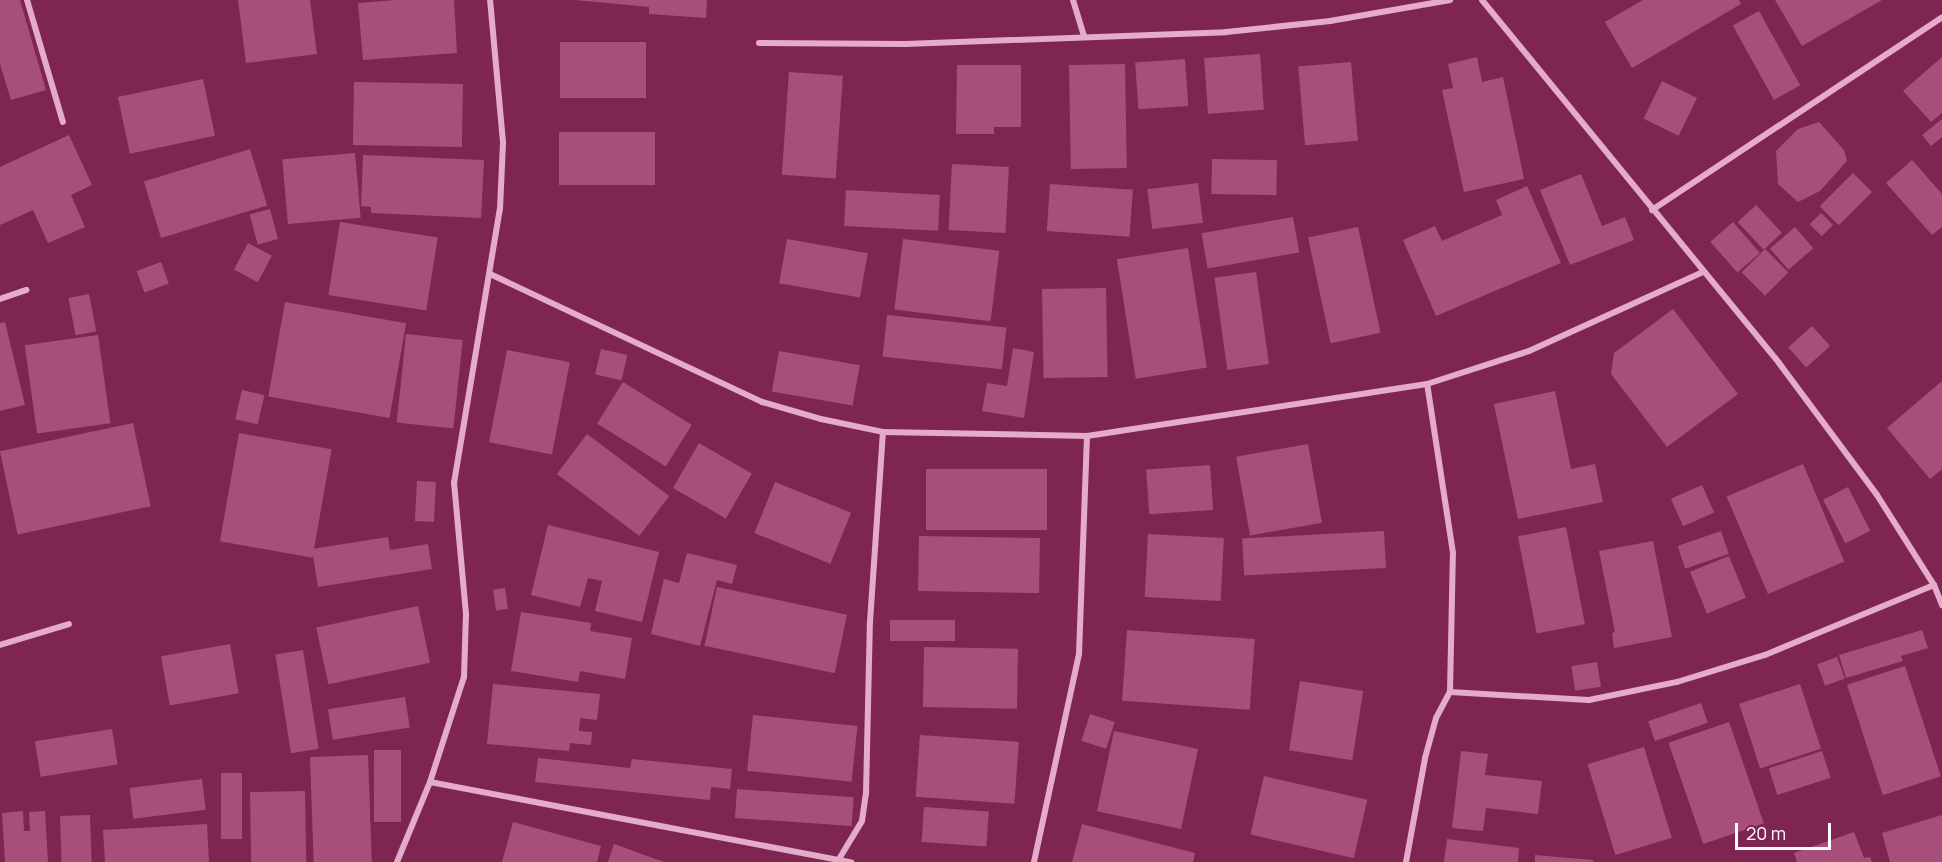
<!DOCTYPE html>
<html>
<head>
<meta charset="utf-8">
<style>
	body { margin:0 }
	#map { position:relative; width:1942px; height:862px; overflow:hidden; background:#7e2651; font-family:Manrope,sans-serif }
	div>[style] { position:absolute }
	.building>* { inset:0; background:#a74f7a; transform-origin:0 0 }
	.minor>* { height:6px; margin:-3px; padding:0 3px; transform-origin:3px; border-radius:3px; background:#e5acc9 }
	span { translate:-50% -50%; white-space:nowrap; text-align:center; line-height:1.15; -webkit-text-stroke:6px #7e2651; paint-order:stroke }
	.scale { position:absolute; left:1735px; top:823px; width:96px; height:27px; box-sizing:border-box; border:3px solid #fff; border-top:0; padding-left:8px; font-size:18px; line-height:21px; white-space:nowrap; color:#fff; -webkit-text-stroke:4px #7e2651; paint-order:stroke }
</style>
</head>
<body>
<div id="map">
	<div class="building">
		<i style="clip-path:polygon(0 0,20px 0,46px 90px,11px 100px,0 64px)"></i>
		<i style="clip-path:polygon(238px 0,310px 0,317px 54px,246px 63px)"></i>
		<i style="clip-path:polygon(396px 0,454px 0,457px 53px,363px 60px,358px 3px)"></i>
		<i style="clip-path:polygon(575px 0,707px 0,706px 18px,649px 14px,649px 7px)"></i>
		<i style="clip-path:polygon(1643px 0,1739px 0,1741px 4px,1632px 68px,1605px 22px)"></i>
		<i style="clip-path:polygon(1775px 0,1882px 0,1802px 46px)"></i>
		<i style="left:1759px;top:11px;width:85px;height:30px;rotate:61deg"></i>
		<i style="left:646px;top:42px;width:56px;height:86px;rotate:90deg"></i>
		<i style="left:1260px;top:54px;width:56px;height:56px;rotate:86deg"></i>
		<i style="clip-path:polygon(1477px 57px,1482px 82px,1503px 77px,1524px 179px,1464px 192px,1442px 90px,1453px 88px,1448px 64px)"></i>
		<i style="clip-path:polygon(1942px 57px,1942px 113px,1931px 122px,1903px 91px)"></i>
		<i style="left:1185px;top:59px;width:47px;height:50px;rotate:86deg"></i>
		<i style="left:1351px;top:62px;width:79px;height:53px;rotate:85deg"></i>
		<i style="left:1125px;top:64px;width:104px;height:56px;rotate:89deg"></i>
		<i style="clip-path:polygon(957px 65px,1021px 65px,1021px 127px,994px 127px,994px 134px,956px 134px)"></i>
		<i style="left:789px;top:72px;width:54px;height:103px;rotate:4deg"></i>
		<i style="left:203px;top:79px;width:58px;height:87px;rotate:78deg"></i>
		<i style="left:1662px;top:81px;width:39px;height:42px;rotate:26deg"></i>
		<i style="left:354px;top:82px;width:109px;height:63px;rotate:1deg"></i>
		<i style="clip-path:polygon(1942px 119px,1942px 137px,1931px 146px,1922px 135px)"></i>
		<i style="clip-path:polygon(1819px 122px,1844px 150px,1847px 161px,1820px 191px,1798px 202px,1778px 184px,1776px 151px,1798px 129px)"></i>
		<i style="left:655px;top:132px;width:53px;height:96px;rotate:90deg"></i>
		<i style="clip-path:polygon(69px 135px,92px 185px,71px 195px,85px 227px,48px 243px,33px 210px,0 225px,0 167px)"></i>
		<i style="left:250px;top:149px;width:59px;height:111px;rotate:73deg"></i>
		<i style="left:355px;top:153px;width:65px;height:73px;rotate:85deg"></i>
		<i style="clip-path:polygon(363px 155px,484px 160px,481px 218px,371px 213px,371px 207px,361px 206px)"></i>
		<i style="left:1212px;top:159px;width:65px;height:35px;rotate:1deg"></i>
		<i style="clip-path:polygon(1912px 160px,1942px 194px,1942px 227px,1932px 235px,1886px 183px)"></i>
		<i style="left:952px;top:164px;width:57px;height:66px;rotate:3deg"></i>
		<i style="left:1853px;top:173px;width:27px;height:47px;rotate:45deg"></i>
		<i style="clip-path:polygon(1581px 174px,1602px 226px,1625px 217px,1634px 240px,1570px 265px,1540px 190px)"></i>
		<i style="left:1198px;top:183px;width:40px;height:51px;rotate:83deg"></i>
		<i style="left:1050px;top:184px;width:83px;height:47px;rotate:4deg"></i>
		<i style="clip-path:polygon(1527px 186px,1561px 263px,1436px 316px,1403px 240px,1435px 226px,1442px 241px,1502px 215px,1496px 200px)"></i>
		<i style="left:846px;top:190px;width:94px;height:36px;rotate:3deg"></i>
		<i style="left:1756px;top:205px;width:38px;height:25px;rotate:47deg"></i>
		<i style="left:270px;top:209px;width:31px;height:21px;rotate:75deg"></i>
		<i style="left:1821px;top:213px;width:17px;height:16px;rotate:45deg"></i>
		<i style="left:1293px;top:217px;width:36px;height:93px;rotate:80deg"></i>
		<i style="left:340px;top:222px;width:99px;height:74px;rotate:9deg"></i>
		<i style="left:1733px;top:222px;width:41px;height:30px;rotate:49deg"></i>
		<i style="left:1358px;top:227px;width:108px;height:51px;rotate:78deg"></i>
		<i style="left:1795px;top:227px;width:28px;height:33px;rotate:49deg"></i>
		<i style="left:787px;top:239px;width:82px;height:45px;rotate:10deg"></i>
		<i style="left:903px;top:239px;width:97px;height:71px;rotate:7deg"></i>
		<i style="left:248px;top:243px;width:27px;height:30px;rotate:28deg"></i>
		<i style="left:1188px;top:248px;width:121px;height:72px;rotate:81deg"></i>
		<i style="left:1765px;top:249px;width:33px;height:33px;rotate:45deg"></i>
		<i style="left:161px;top:262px;width:23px;height:26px;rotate:70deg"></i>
		<i style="left:1256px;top:272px;width:93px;height:42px;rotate:82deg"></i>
		<i style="left:1106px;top:288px;width:89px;height:64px;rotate:89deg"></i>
		<i style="left:89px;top:294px;width:38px;height:21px;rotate:79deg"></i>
		<i style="left:285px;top:302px;width:123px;height:96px;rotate:10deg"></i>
		<i style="clip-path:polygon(1673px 309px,1738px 394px,1667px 447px,1611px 374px,1614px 353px)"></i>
		<i style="left:887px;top:315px;width:120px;height:42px;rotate:6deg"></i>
		<i style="clip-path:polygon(5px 322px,25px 405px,0 411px,0 323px)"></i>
		<i style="left:1812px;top:326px;width:27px;height:32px;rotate:48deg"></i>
		<i style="left:406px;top:334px;width:57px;height:89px;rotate:6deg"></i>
		<i style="left:98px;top:335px;width:89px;height:74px;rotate:82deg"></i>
		<i style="clip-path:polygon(1013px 348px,1034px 352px,1024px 418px,982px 411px,987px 383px,1007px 386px)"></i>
		<i style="left:601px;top:349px;width:27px;height:26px;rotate:13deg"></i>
		<i style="left:507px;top:350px;width:64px;height:94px;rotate:11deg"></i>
		<i style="left:779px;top:351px;width:82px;height:41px;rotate:10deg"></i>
		<i style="clip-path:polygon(1942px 381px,1942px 469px,1930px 479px,1887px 428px)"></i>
		<i style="left:623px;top:382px;width:81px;height:49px;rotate:32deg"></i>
		<i style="left:242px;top:390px;width:23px;height:30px;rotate:13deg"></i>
		<i style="clip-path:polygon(1555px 391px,1571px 469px,1595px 464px,1603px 502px,1518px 519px,1494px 404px)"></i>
		<i style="left:133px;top:423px;width:85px;height:136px;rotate:78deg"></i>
		<i style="left:239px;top:433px;width:94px;height:110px;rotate:10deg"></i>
		<i style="left:587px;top:434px;width:103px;height:50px;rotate:37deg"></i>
		<i style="left:699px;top:443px;width:61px;height:52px;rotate:30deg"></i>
		<i style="left:1308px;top:444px;width:80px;height:73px;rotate:80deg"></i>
		<i style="left:1803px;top:464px;width:106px;height:83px;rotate:67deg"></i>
		<i style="left:1210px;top:465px;width:45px;height:64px;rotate:86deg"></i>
		<i style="left:1047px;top:469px;width:61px;height:121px;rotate:90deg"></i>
		<i style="left:417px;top:481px;width:19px;height:40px;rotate:3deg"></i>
		<i style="left:775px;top:482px;width:82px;height:55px;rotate:22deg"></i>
		<i style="left:1702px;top:485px;width:30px;height:34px;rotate:66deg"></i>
		<i style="left:1848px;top:487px;width:49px;height:28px;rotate:63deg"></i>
		<i style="clip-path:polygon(548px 525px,659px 552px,642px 622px,595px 611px,602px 581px,588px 578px,580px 607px,531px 595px)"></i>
		<i style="left:1566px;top:527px;width:99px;height:49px;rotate:79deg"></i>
		<i style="left:1384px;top:531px;width:37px;height:142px;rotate:87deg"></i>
		<i style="left:1721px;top:531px;width:24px;height:46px;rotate:71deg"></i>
		<i style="left:1148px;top:534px;width:76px;height:63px;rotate:3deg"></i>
		<i style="left:919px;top:536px;width:121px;height:55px;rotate:1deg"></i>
		<i style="clip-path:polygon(388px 537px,390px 550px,428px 544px,432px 569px,318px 587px,312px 549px)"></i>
		<i style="clip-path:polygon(1653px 541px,1672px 637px,1614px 648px,1612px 633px,1615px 632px,1599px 551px)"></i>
		<i style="clip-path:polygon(687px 553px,737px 565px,732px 584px,717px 580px,700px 646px,651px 634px,664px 579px,679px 583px)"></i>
		<i style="left:1729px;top:556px;width:45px;height:42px;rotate:68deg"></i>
		<i style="left:717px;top:587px;width:133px;height:60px;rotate:12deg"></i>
		<i style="left:505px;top:588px;width:21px;height:12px;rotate:82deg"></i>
		<i style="left:418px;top:606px;width:58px;height:104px;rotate:78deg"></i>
		<i style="clip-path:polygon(521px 612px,591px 623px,590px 631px,632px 638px,625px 679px,580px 671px,578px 682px,511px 671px)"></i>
		<i style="left:890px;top:620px;width:65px;height:21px"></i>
		<i style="left:1127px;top:630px;width:128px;height:71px;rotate:4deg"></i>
		<i style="clip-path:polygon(1922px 630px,1928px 648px,1901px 656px,1903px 661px,1846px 678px,1839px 655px)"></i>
		<i style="left:230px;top:644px;width:50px;height:70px;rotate:80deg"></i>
		<i style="left:924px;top:647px;width:94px;height:60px;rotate:1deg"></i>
		<i style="left:303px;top:650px;width:100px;height:28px;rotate:81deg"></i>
		<i style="left:1837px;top:657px;width:23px;height:21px;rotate:70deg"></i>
		<i style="left:1597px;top:662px;width:25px;height:26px;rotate:81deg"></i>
		<i style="left:1905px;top:666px;width:116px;height:61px;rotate:72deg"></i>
		<i style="left:1300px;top:681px;width:64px;height:70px;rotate:9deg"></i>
		<i style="clip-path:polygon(493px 684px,600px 694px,597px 720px,580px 718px,579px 731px,592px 732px,591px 745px,570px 743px,569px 751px,487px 744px)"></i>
		<i style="left:1800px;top:684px;width:68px;height:64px;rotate:72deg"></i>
		<i style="left:405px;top:697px;width:31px;height:78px;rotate:81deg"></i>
		<i style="left:1701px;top:703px;width:21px;height:56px;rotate:71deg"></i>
		<i style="left:1090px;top:714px;width:26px;height:28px;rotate:18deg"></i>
		<i style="left:753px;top:715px;width:105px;height:56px;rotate:6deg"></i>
		<i style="left:1729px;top:722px;width:107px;height:64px;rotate:71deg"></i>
		<i style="left:112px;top:729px;width:36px;height:78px;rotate:81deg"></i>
		<i style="left:1114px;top:731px;width:86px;height:82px;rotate:12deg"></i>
		<i style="left:920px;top:735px;width:99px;height:62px;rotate:4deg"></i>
		<i style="left:1644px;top:747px;width:95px;height:59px;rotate:73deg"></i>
		<i style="left:401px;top:750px;width:72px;height:27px;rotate:90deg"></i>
		<i style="clip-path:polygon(1461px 751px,1488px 754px,1485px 775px,1542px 781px,1538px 814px,1486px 808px,1483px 831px,1452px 828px)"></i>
		<i style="left:1822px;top:751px;width:28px;height:56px;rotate:72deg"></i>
		<i style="left:368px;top:755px;width:107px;height:58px;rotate:88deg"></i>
		<i style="clip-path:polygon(538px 758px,630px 768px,632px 759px,732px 769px,730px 789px,711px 787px,710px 800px,535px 782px)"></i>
		<i style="left:242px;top:773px;width:66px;height:21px;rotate:90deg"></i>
		<i style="left:1264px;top:776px;width:106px;height:60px;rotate:13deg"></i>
		<i style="left:202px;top:779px;width:31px;height:73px;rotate:83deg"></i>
		<i style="left:737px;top:789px;width:117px;height:29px;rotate:4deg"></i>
		<i style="left:305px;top:791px;width:71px;height:55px;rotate:89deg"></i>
		<i style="left:924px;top:807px;width:65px;height:35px;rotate:4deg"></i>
		<i style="clip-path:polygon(23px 811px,24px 831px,30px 831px,29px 812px,45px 811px,48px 862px,5px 862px,2px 813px)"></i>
		<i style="left:90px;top:815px;width:47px;height:30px;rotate:88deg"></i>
		<i style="clip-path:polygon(1942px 815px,1942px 862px,1890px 862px,1882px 833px)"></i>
		<i style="clip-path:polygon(513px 822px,601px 846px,597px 862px,502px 862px)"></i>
		<i style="clip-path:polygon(207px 824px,209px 862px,105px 862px,103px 830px)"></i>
		<i style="clip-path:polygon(1082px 824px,1195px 853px,1193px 862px,1072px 862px)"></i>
		<i style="clip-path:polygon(1854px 832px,1864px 858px,1870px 857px,1872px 862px,1797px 862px,1794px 853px)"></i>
		<i style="clip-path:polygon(1447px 839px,1519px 848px,1518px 862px,1444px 862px)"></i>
		<i style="clip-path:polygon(614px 844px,664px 862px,608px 862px)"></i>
		<i style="clip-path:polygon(1535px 855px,1593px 860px,1593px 862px,1535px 862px)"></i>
	</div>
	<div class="minor">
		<i style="left:27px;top:0;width:127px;rotate:73.6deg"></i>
		<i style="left:1073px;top:0;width:38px;rotate:73deg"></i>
		<i style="left:1482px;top:0;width:469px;rotate:50.7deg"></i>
		<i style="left:1779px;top:363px;width:164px;rotate:53.4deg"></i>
		<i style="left:1877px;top:495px;width:107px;rotate:57.7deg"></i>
		<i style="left:1934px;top:585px;width:22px;rotate:68deg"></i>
		<i style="left:759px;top:43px;width:146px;rotate:0.4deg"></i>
		<i style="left:905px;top:44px;width:321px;rotate:-2.1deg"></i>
		<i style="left:1226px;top:32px;width:105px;rotate:-6deg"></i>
		<i style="left:1330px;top:21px;width:122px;rotate:-9.9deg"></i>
		<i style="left:1652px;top:210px;width:348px;rotate:-33.6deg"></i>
		<i style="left:490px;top:274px;width:301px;rotate:25.2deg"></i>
		<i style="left:762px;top:402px;width:61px;rotate:16.1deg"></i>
		<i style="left:821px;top:419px;width:63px;rotate:11.8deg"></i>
		<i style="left:883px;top:432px;width:204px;rotate:1.1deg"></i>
		<i style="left:1087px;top:436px;width:344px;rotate:-8.7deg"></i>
		<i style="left:1427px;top:384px;width:107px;rotate:-17.9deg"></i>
		<i style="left:1529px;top:351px;width:191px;rotate:-24.4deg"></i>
		<i style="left:0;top:299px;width:28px;rotate:-19deg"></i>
		<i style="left:0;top:645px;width:72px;rotate:-16.9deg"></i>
		<i style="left:1450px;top:692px;width:139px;rotate:3.3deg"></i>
		<i style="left:1589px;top:700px;width:90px;rotate:-11.6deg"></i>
		<i style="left:1677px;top:682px;width:92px;rotate:-17.1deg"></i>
		<i style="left:1765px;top:655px;width:183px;rotate:-22.5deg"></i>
		<i style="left:430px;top:782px;width:429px;rotate:10.8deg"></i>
		<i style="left:839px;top:859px;width:44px;rotate:-58.8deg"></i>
		<i style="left:862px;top:821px;width:27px;rotate:-82deg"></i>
		<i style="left:866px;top:794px;width:172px;rotate:-88.7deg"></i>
		<i style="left:870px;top:622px;width:190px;rotate:-86.1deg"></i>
		<i style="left:397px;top:862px;width:87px;rotate:-67.6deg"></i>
		<i style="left:430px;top:782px;width:110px;rotate:-72.1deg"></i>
		<i style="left:464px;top:677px;width:63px;rotate:-88.2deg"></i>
		<i style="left:466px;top:614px;width:132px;rotate:-95.2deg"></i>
		<i style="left:454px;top:483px;width:278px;rotate:-80.5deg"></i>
		<i style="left:500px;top:209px;width:67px;rotate:-87.4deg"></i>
		<i style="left:503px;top:142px;width:143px;rotate:-95.2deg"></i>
		<i style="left:1034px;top:862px;width:213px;rotate:-77.8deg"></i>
		<i style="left:1079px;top:654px;width:218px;rotate:-87.9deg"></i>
		<i style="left:1406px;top:862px;width:106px;rotate:-79.6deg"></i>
		<i style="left:1425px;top:758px;width:41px;rotate:-74.6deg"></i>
		<i style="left:1436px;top:718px;width:30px;rotate:-62deg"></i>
		<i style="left:1450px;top:692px;width:139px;rotate:-88.8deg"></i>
		<i style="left:1453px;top:553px;width:171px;rotate:-98.7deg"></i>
	</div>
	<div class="scale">20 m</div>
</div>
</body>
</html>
